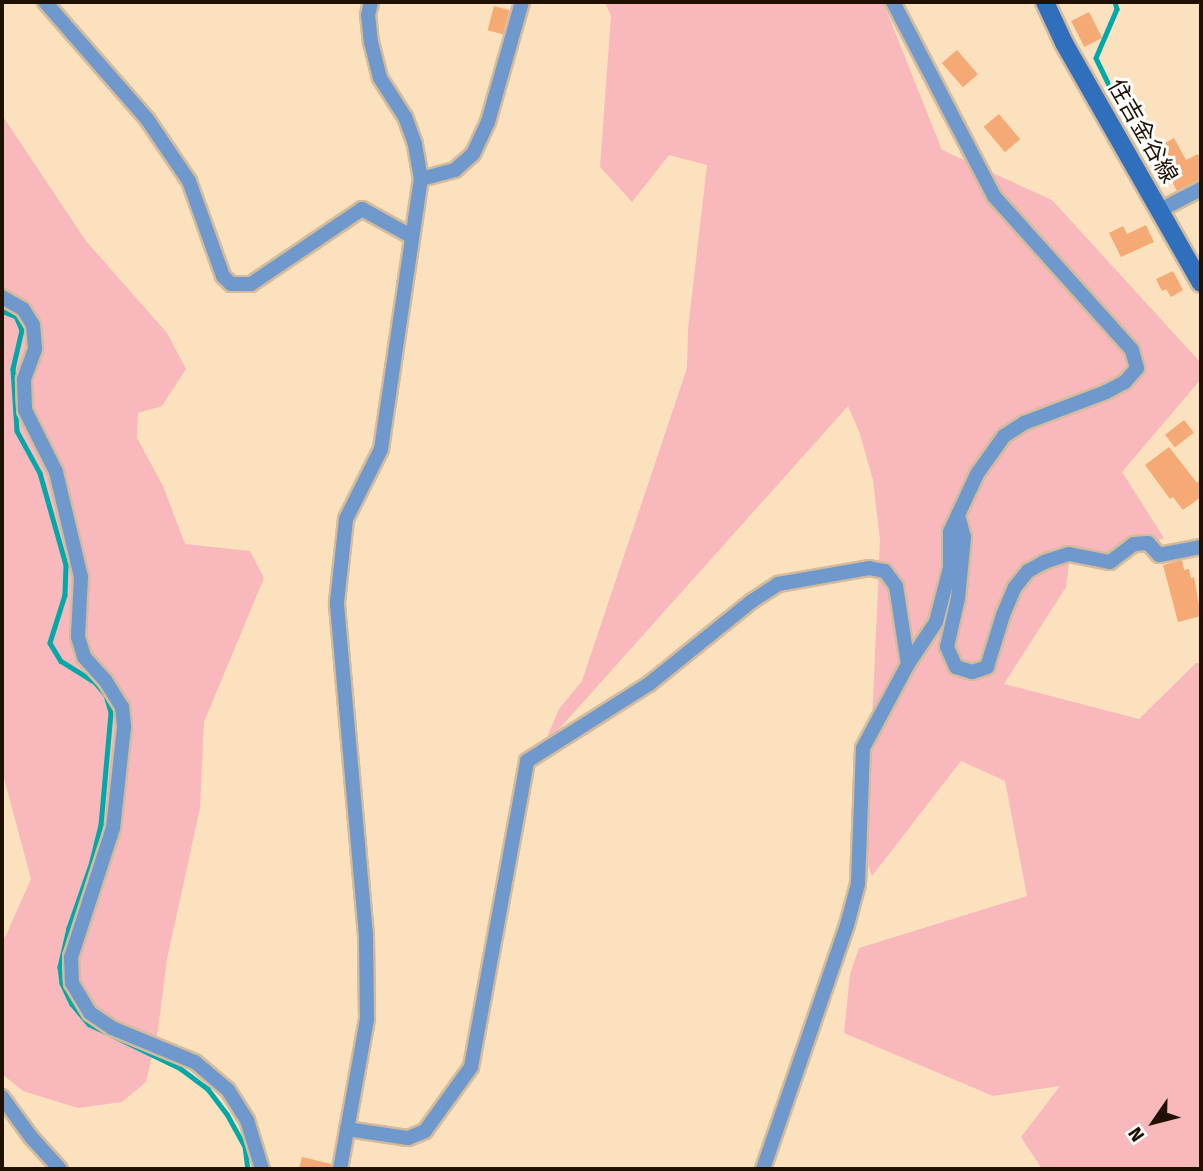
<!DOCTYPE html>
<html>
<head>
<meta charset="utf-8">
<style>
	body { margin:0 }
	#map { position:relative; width:1203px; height:1171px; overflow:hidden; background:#fce1be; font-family:"Fira Sans","Noto Sans JP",sans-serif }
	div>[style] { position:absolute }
	.green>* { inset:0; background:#f8b8bc }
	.stream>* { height:4.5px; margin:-2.25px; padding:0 2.25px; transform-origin:2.25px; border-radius:2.25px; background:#00a9a9 }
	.building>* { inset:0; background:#f5a974; transform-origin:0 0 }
	.roads { filter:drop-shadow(2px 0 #d4bb9c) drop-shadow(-2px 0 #d4bb9c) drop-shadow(0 2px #d4bb9c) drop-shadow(0 -2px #d4bb9c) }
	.street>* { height:14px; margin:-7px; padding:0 7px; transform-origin:7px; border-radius:7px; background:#6f98cc }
	.secondary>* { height:18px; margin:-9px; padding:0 9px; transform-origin:9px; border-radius:9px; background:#2f6fbc }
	span { translate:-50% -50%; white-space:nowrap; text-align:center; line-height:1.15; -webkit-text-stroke:6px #fff; paint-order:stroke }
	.street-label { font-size:23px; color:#1f1000 }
	.frame { position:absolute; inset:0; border:4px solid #1f1000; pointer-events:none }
	.north { position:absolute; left:1119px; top:1087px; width:70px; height:70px; -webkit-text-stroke:5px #fff; paint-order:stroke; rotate:235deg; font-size:19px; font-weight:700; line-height:28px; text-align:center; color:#1f1000 }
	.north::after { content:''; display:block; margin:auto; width:24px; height:32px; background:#1f1000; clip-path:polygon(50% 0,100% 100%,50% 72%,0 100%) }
</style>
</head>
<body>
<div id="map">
	<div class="green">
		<i style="clip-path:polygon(605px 2px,883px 2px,942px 150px,1052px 200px,1201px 363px,1201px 379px,1122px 472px,1164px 538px,1118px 557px,1070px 555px,1066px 587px,1004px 684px,1139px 719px,1196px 663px,1201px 663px,1201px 1169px,1042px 1169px,1021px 1137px,1060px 1086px,993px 1096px,844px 1033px,850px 974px,859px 948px,1027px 896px,1005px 781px,961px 761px,872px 876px,866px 859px,880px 540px,873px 480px,860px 434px,848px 406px,543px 747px,559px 709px,582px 681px,687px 368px,688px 329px,707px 165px,669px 155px,632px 202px,600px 167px,611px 16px)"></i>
		<i style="clip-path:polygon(2px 115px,86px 241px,167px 333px,186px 369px,162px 406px,138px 413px,137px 438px,163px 486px,185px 544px,250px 551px,264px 578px,204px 722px,200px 808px,167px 959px,158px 1030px,146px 1082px,122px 1102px,78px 1108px,23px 1091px,2px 1074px,2px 944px,31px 879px,2px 771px)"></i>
	</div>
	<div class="stream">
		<i style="left:1115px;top:2px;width:7px;rotate:74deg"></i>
		<i style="left:1117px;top:9px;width:53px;rotate:113.2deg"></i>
		<i style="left:1096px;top:58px;width:69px;rotate:64.2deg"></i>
		<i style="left:2px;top:311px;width:15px;rotate:20deg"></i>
		<i style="left:16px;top:316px;width:15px;rotate:67deg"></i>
		<i style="left:22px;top:330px;width:40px;rotate:103deg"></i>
		<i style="left:13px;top:369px;width:62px;rotate:86.3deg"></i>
		<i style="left:17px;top:431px;width:48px;rotate:61.3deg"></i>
		<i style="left:40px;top:473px;width:96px;rotate:74.2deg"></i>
		<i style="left:66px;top:565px;width:30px;rotate:92deg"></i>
		<i style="left:65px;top:595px;width:50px;rotate:107.4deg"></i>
		<i style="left:50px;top:643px;width:21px;rotate:59deg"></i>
		<i style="left:61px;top:661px;width:40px;rotate:32deg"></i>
		<i style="left:95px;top:682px;width:17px;rotate:50deg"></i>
		<i style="left:106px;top:695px;width:19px;rotate:74deg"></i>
		<i style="left:111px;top:713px;width:112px;rotate:95.1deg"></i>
		<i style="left:101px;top:825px;width:38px;rotate:104deg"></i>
		<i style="left:92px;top:862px;width:70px;rotate:109.2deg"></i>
		<i style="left:69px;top:928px;width:40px;rotate:103deg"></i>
		<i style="left:60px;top:967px;width:16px;rotate:83deg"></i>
		<i style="left:62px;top:983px;width:23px;rotate:65deg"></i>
		<i style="left:72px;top:1004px;width:26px;rotate:50deg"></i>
		<i style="left:89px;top:1024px;width:101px;rotate:25.8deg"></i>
		<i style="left:180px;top:1068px;width:35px;rotate:37deg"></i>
		<i style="left:208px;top:1089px;width:31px;rotate:53deg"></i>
		<i style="left:227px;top:1114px;width:37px;rotate:61deg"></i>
		<i style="left:245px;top:1146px;width:23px;rotate:83deg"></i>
	</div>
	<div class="building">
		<i style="left:494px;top:6px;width:16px;height:25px;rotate:15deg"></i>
		<i style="left:1089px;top:12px;width:29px;height:20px;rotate:63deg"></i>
		<i style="left:957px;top:50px;width:32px;height:20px;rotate:49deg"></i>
		<i style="left:999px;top:114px;width:33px;height:20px;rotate:50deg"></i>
		<i style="clip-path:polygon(1174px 138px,1186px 160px,1198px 154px,1201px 160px,1201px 179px,1177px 191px,1171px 179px,1168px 181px,1153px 150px)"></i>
		<i style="clip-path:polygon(1146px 225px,1154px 242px,1121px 257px,1109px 233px,1123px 226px,1127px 234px)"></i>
		<i style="clip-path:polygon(1173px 271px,1183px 290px,1171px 297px,1166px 289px,1162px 291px,1156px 279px)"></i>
		<i style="left:1184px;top:420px;width:16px;height:24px;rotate:52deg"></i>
		<i style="clip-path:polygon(1169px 447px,1197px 483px,1201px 479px,1201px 497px,1183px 510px,1173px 497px,1170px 499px,1145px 465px)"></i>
		<i style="clip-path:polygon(1182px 560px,1184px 570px,1189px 569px,1191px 578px,1194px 577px,1201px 616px,1178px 622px,1163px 565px)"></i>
		<i style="clip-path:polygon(302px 1157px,331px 1164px,331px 1169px,299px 1169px)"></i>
	</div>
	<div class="roads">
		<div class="street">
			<i style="left:45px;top:2px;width:155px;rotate:48.9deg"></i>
			<i style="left:147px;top:119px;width:75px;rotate:55.9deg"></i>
			<i style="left:189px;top:181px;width:101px;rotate:70.3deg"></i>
			<i style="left:223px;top:276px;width:11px;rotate:45deg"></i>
			<i style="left:231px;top:284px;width:20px"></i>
			<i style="left:251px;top:284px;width:134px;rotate:-34deg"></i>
			<i style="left:362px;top:209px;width:56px;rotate:28.9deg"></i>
			<i style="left:421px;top:179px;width:35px;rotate:-15deg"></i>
			<i style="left:455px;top:170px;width:24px;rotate:-42deg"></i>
			<i style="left:473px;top:154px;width:35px;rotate:-65deg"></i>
			<i style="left:488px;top:122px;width:125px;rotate:-74.2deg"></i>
			<i style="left:1160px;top:210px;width:46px;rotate:-27.1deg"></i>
			<i style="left:2px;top:297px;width:24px;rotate:30deg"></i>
			<i style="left:23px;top:309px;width:19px;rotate:58deg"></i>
			<i style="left:33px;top:325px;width:24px;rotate:85deg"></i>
			<i style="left:35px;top:349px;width:33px;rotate:110deg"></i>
			<i style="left:24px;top:380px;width:30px;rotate:88deg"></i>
			<i style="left:25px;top:410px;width:69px;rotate:63.4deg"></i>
			<i style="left:56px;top:472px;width:108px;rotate:76.6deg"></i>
			<i style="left:81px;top:577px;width:60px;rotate:92.9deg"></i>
			<i style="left:78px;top:637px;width:21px;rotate:73deg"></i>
			<i style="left:84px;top:657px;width:31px;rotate:48deg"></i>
			<i style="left:105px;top:680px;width:32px;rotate:58deg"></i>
			<i style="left:122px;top:707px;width:20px;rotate:84deg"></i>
			<i style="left:124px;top:727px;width:102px;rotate:96.2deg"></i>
			<i style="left:113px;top:828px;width:136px;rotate:108deg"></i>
			<i style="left:71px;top:957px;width:26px;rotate:88deg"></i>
			<i style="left:72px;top:983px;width:35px;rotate:59deg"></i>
			<i style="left:90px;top:1013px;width:27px;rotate:34deg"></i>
			<i style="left:112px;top:1028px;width:90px;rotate:22.3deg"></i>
			<i style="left:195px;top:1062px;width:43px;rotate:40.3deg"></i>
			<i style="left:228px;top:1090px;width:36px;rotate:58deg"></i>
			<i style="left:247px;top:1120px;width:51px;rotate:73deg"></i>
			<i style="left:958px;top:515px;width:23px;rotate:75deg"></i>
			<i style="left:964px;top:537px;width:61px;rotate:95.6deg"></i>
			<i style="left:958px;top:598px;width:50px;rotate:102.7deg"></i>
			<i style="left:947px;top:647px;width:22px;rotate:66deg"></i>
			<i style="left:956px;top:667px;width:17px;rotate:17deg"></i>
			<i style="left:972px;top:672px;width:16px;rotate:-18deg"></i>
			<i style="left:987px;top:667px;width:54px;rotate:-72.9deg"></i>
			<i style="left:1003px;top:615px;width:30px;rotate:-67deg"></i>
			<i style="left:1015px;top:587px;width:21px;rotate:-51deg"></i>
			<i style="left:1028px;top:571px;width:18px;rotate:-29deg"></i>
			<i style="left:1044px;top:562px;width:26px;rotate:-18deg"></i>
			<i style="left:1069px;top:554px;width:42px;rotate:11deg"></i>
			<i style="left:1110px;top:562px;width:30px;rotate:-37deg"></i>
			<i style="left:1134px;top:544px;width:14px;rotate:-4deg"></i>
			<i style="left:1148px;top:543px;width:16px;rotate:47deg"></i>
			<i style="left:1159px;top:555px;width:43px;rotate:-10.8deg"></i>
			<i style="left:2px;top:1097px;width:49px;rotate:54.1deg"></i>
			<i style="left:31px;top:1137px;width:43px;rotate:47.8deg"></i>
			<i style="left:347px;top:1129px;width:62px;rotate:8.4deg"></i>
			<i style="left:408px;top:1138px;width:18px;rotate:-22deg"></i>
			<i style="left:425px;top:1131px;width:79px;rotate:-54.3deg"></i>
			<i style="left:471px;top:1067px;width:311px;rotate:-79.6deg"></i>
			<i style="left:527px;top:761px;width:144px;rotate:-32.3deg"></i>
			<i style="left:649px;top:684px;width:132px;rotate:-38.9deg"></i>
			<i style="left:752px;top:601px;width:31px;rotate:-33deg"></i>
			<i style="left:778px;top:584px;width:92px;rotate:-10deg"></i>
			<i style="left:869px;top:568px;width:16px;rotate:11deg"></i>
			<i style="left:885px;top:571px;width:19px;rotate:54deg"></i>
			<i style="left:896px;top:586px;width:79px;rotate:81.3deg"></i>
			<i style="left:340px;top:1169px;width:152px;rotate:-79.8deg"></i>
			<i style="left:367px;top:1019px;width:83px;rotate:-90.7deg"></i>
			<i style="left:366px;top:936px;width:335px;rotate:-95deg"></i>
			<i style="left:337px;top:602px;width:83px;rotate:-83.8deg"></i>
			<i style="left:346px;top:519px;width:78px;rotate:-63.4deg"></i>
			<i style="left:381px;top:449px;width:273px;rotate:-81.6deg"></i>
			<i style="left:421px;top:179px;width:36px;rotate:-100deg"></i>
			<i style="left:415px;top:144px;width:29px;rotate:-110deg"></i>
			<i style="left:405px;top:117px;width:46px;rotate:-122.7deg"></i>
			<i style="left:380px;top:78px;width:36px;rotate:-104deg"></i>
			<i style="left:371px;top:43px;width:28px;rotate:-96deg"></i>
			<i style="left:368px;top:15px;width:13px;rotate:-77deg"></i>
			<i style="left:763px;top:1169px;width:258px;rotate:-71deg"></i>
			<i style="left:847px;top:925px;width:42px;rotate:-75deg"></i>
			<i style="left:858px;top:884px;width:136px;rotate:-87.9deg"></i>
			<i style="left:863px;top:748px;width:95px;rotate:-61.8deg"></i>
			<i style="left:908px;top:664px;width:50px;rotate:-56.3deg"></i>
			<i style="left:936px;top:622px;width:56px;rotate:-75.5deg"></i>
			<i style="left:950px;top:568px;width:36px;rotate:-90deg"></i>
			<i style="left:950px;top:532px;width:64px;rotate:-65deg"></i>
			<i style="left:977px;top:474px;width:47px;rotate:-54.6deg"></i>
			<i style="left:1004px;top:436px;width:24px;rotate:-33deg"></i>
			<i style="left:1024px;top:423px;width:88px;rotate:-20.7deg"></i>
			<i style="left:1106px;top:392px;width:21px;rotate:-28deg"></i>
			<i style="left:1125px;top:382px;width:18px;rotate:-49deg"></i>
			<i style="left:1137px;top:368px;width:19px;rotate:-106deg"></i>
			<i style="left:1132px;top:350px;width:207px;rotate:-131.9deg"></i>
			<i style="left:994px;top:196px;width:219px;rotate:-117.5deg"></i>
		</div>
		<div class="secondary">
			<i style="left:1045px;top:2px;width:45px;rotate:65.1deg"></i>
			<i style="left:1064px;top:43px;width:276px;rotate:60.3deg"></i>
		</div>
	</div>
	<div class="street-label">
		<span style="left:1143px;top:131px;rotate:60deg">住吉金谷線</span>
	</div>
	<div class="frame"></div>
	<div class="north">N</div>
</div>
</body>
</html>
